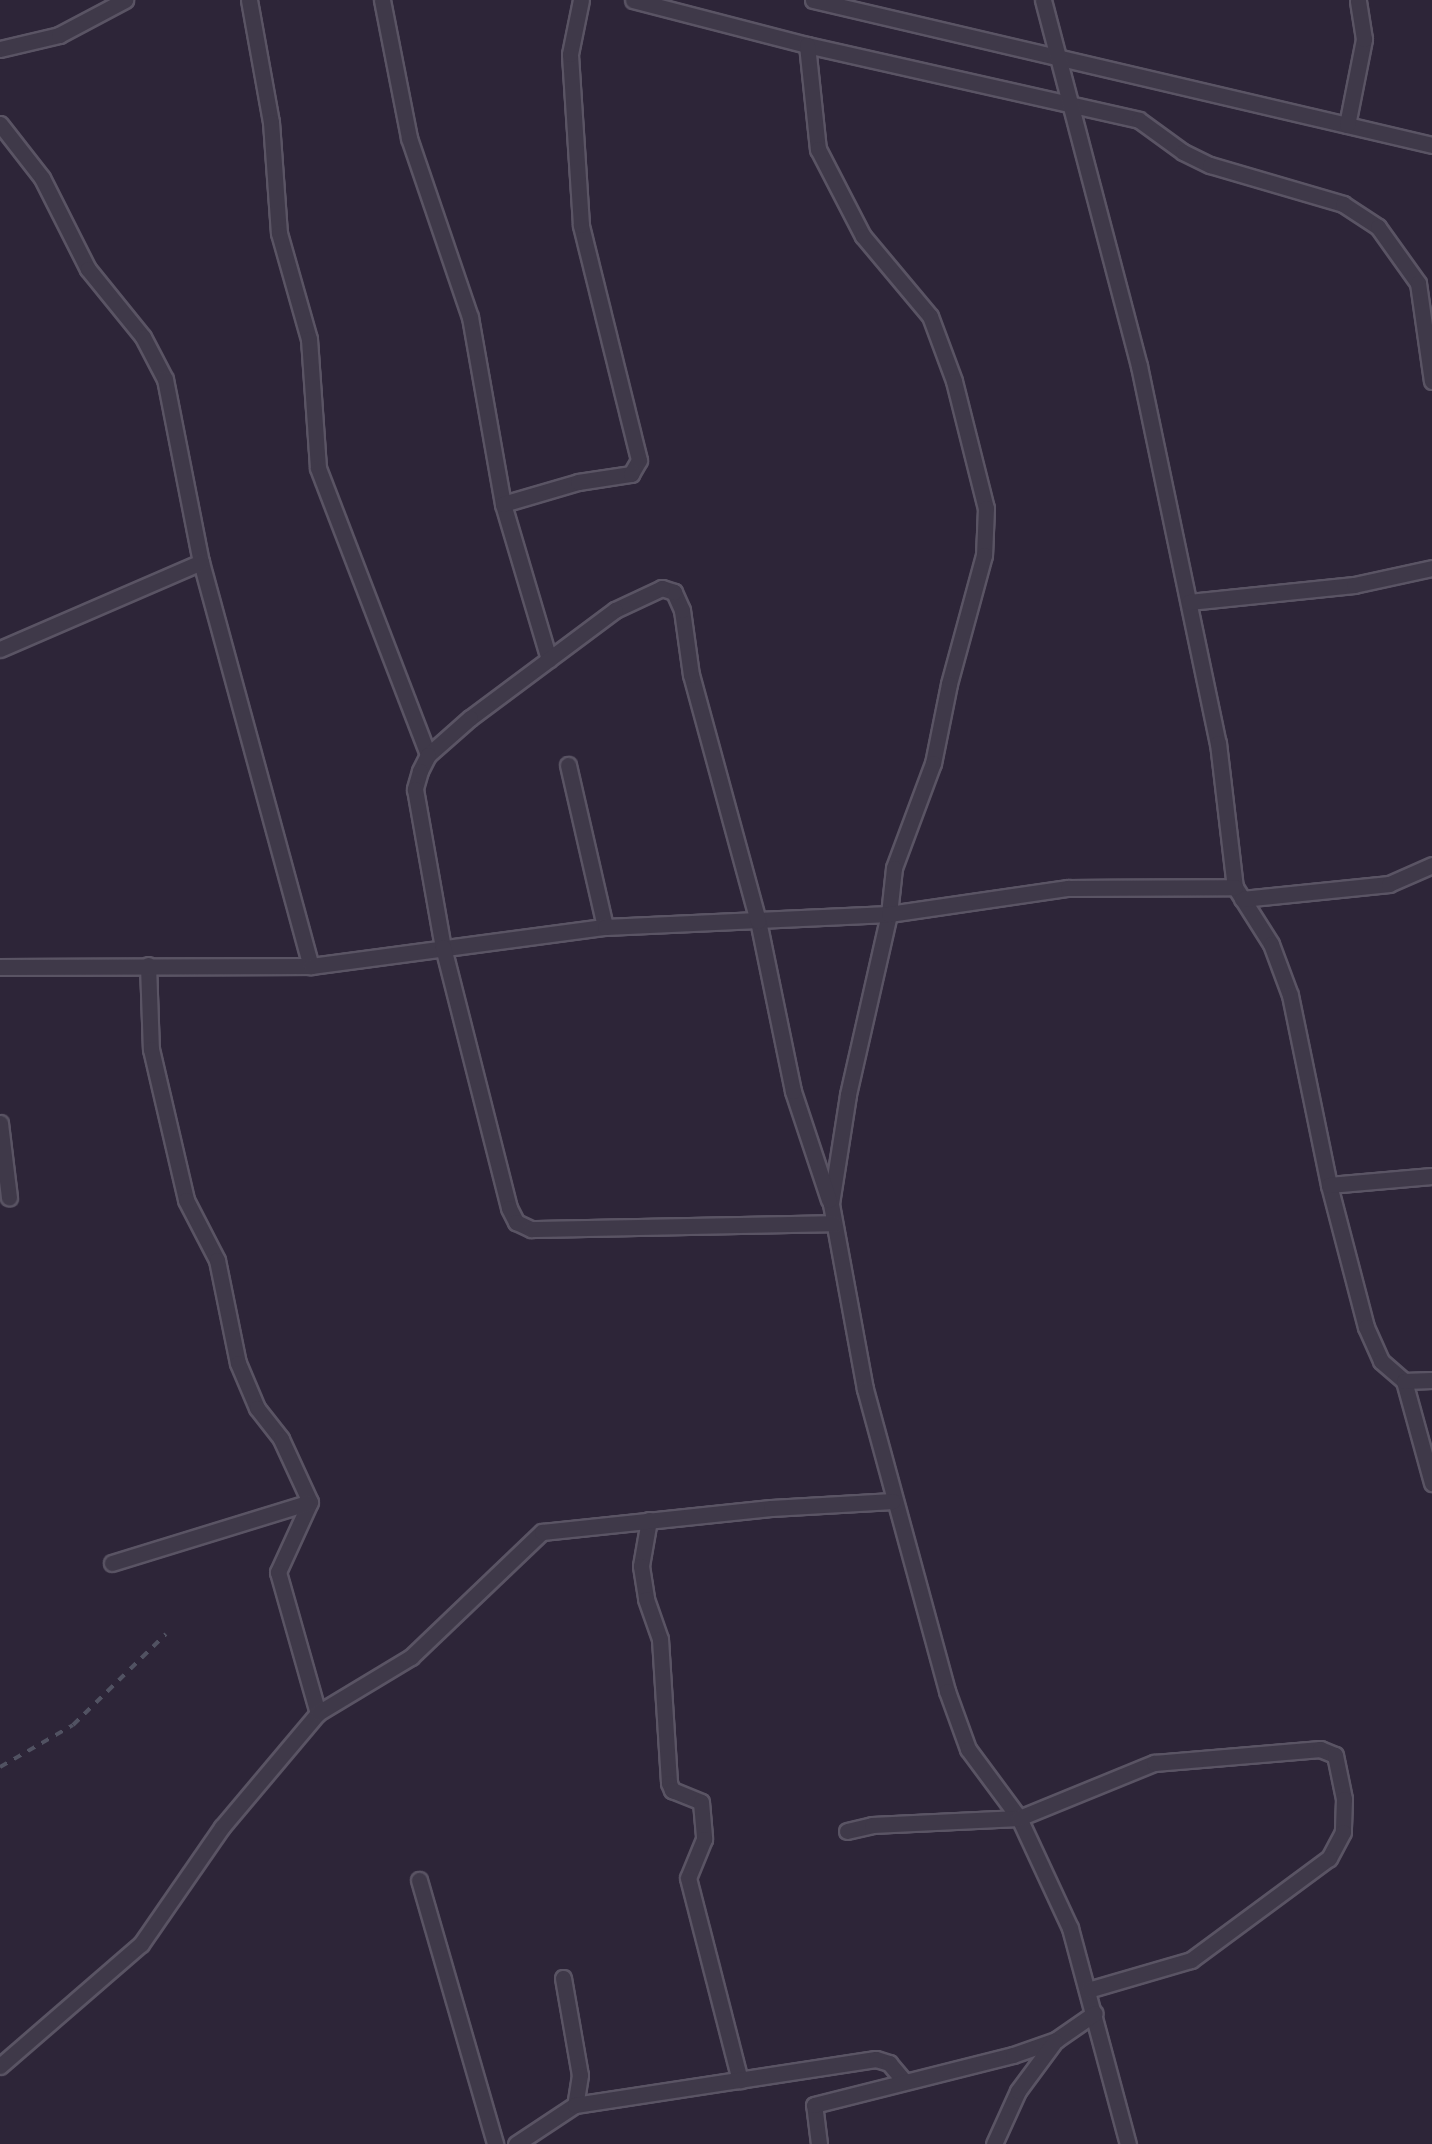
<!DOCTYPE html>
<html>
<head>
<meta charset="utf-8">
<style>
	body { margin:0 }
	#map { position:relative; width:1432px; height:2144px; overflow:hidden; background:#2d2538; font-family:Raleway,sans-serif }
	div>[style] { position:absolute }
	.path>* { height:4px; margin-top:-2px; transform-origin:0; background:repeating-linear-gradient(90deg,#515262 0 8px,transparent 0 16px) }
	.roads { filter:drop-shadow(2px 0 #5a5464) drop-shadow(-2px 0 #5a5464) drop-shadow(0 2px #5a5464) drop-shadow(0 -2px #5a5464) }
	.street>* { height:15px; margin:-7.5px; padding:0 7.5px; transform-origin:7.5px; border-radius:7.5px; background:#3f3949 }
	span { translate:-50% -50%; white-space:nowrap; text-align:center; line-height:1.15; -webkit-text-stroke:10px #241e2e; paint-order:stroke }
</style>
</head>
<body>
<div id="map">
	<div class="path">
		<i style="left:0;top:1767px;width:84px;rotate:-29.9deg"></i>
		<i style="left:73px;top:1725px;width:130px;rotate:-44.4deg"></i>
	</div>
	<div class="roads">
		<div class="street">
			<i style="left:249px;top:0;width:124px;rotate:79.8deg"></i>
			<i style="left:271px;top:122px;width:111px;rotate:85.9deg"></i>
			<i style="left:279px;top:233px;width:110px;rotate:74.2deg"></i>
			<i style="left:309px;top:339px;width:129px;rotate:86deg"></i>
			<i style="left:318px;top:468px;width:307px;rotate:69deg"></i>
			<i style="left:382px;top:0;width:141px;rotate:78.9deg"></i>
			<i style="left:409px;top:138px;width:189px;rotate:71.2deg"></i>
			<i style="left:470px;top:317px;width:190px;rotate:80deg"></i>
			<i style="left:503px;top:504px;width:162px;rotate:73.5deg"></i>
			<i style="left:633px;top:0;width:180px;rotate:14.5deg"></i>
			<i style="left:807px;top:45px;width:340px;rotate:12.7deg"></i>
			<i style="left:1139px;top:120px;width:54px;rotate:36deg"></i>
			<i style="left:1183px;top:152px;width:30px;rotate:26deg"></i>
			<i style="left:1210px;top:165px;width:139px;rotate:16.3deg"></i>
			<i style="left:1343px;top:204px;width:42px;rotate:33.3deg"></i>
			<i style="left:1378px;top:227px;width:69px;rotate:54.5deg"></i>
			<i style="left:1418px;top:283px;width:99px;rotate:81.9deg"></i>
			<i style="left:813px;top:0;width:636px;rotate:13.18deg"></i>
			<i style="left:1043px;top:0;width:378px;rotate:75.3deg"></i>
			<i style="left:1139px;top:366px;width:385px;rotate:78.2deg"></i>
			<i style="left:1218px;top:743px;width:145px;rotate:83.3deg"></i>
			<i style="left:1235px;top:887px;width:67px;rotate:57.7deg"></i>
			<i style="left:1271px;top:944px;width:54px;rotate:69.6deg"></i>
			<i style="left:1290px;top:995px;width:194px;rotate:78.4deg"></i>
			<i style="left:1329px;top:1185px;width:147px;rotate:75.4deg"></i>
			<i style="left:1366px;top:1327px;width:37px;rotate:66deg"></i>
			<i style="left:1381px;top:1361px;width:30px;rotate:41deg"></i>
			<i style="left:1404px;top:1381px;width:106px;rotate:74.6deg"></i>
			<i style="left:807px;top:45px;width:105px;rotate:84deg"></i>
			<i style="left:818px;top:149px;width:98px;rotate:62.7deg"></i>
			<i style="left:863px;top:236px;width:104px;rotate:50.1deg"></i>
			<i style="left:930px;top:316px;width:69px;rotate:69.7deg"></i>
			<i style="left:954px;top:381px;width:131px;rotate:75.9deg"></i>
			<i style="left:986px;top:508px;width:47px;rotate:92.4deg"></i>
			<i style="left:984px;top:555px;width:134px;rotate:105.2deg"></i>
			<i style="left:949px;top:684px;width:81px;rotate:101.4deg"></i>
			<i style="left:933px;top:763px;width:112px;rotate:110.4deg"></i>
			<i style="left:894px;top:868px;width:46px;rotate:96.2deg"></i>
			<i style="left:889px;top:914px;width:186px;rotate:102.8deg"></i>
			<i style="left:848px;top:1095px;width:110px;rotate:98.9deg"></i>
			<i style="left:831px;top:1204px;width:188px;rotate:79.6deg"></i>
			<i style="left:865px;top:1389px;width:313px;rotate:74.8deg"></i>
			<i style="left:947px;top:1691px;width:62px;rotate:70.1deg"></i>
			<i style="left:968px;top:1749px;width:86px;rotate:53.5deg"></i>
			<i style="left:1019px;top:1818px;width:121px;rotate:65.1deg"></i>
			<i style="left:1070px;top:1928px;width:224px;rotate:75deg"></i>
			<i style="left:0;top:49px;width:61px;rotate:-13.3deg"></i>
			<i style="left:59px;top:35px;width:75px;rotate:-27.9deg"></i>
			<i style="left:0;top:124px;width:68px;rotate:52.1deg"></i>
			<i style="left:42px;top:178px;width:102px;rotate:63.2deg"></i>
			<i style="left:88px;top:269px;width:87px;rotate:51deg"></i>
			<i style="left:143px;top:337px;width:47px;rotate:62.4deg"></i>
			<i style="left:165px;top:379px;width:187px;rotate:78.9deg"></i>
			<i style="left:201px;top:562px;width:419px;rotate:74.8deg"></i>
			<i style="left:1347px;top:125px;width:88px;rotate:-78.8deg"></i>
			<i style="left:1364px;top:39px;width:39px;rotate:-99deg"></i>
			<i style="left:503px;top:504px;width:78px;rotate:-16.3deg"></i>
			<i style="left:578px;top:482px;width:54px;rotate:-8.6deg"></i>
			<i style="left:631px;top:474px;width:16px;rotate:-60deg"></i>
			<i style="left:639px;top:460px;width:242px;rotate:-103.9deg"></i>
			<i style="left:581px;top:225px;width:171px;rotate:-93.7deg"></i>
			<i style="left:570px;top:54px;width:55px;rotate:-78.5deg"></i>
			<i style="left:1189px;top:602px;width:166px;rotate:-5.9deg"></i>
			<i style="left:1354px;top:585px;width:80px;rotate:-12.3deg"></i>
			<i style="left:0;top:649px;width:219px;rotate:-23.4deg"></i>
			<i style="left:568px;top:765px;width:166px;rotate:77.1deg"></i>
			<i style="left:1242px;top:899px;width:148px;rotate:-5.8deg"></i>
			<i style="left:1389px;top:884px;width:47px;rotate:-23.8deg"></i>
			<i style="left:148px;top:965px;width:84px;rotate:88deg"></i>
			<i style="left:151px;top:1049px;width:155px;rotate:76.9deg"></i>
			<i style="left:186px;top:1200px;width:68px;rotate:62.7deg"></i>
			<i style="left:217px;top:1260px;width:105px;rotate:78.5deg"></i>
			<i style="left:238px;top:1363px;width:49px;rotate:67.1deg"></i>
			<i style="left:257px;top:1408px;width:39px;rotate:52deg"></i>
			<i style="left:281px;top:1439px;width:69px;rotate:65.3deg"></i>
			<i style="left:310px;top:1502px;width:77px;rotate:114.6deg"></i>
			<i style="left:278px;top:1572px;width:147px;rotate:74.2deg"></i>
			<i style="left:0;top:967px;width:311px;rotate:-0.2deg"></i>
			<i style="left:311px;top:966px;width:297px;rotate:-7.6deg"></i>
			<i style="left:605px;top:927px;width:284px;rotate:-2.6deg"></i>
			<i style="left:889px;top:914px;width:181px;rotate:-8.3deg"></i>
			<i style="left:1068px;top:888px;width:167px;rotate:-0.3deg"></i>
			<i style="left:0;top:1123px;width:75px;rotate:83.1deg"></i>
			<i style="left:1329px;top:1185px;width:103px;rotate:-5deg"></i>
			<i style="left:829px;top:1200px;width:115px;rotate:-108.3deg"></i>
			<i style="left:793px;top:1091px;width:174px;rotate:-101.6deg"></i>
			<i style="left:758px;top:921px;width:255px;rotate:-105.2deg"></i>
			<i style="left:691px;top:675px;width:66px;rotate:-97.9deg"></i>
			<i style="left:682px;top:610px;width:20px;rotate:-114deg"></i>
			<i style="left:674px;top:592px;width:13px;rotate:-162deg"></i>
			<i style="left:662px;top:588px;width:52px;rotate:154.9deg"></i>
			<i style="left:615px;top:610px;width:181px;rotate:143.3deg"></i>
			<i style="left:470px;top:718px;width:56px;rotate:138.6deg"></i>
			<i style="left:428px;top:755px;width:18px;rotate:117deg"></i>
			<i style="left:420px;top:771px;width:19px;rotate:106deg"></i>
			<i style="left:415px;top:789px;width:160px;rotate:80deg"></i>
			<i style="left:443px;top:947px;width:269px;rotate:75.8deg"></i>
			<i style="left:509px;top:1208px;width:16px;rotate:63deg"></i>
			<i style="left:516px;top:1222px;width:17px;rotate:25deg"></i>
			<i style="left:531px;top:1229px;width:303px;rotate:-1.1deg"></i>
			<i style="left:1404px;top:1381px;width:28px;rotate:-2deg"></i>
			<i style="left:649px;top:1520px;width:47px;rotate:99.9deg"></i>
			<i style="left:641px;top:1566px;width:33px;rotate:81deg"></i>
			<i style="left:646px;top:1599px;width:42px;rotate:70.7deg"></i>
			<i style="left:660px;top:1639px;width:144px;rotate:86.4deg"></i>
			<i style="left:669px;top:1783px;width:8px;rotate:67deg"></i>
			<i style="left:672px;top:1790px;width:31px;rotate:22deg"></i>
			<i style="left:701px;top:1802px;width:37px;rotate:85deg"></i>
			<i style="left:704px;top:1839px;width:42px;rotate:112.3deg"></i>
			<i style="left:688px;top:1878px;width:209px;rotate:75.6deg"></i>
			<i style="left:112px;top:1563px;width:207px;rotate:-17.1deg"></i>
			<i style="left:847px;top:1831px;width:26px;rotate:-13deg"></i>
			<i style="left:872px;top:1825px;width:147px;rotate:-2.7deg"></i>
			<i style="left:1019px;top:1818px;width:146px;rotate:-22.2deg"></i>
			<i style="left:1154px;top:1763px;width:167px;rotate:-4.8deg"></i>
			<i style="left:1320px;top:1749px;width:16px;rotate:22deg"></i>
			<i style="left:1335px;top:1755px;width:45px;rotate:78.4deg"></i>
			<i style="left:1344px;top:1799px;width:33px;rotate:92deg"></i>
			<i style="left:1343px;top:1832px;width:30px;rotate:118deg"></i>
			<i style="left:1329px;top:1858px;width:172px;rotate:143.5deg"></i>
			<i style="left:1191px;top:1960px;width:107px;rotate:163.8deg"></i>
			<i style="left:419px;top:1880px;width:275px;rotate:73.9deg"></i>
			<i style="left:563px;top:1978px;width:98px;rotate:80.1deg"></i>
			<i style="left:580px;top:2075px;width:30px;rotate:99deg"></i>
			<i style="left:0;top:2066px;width:186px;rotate:-40.9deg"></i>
			<i style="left:141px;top:1944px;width:142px;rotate:-55.3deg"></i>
			<i style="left:222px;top:1827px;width:149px;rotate:-49.9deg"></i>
			<i style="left:318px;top:1713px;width:109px;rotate:-31.1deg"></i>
			<i style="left:411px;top:1657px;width:181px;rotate:-43.7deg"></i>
			<i style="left:542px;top:1532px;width:230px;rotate:-6deg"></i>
			<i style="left:771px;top:1508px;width:122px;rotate:-3.3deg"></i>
			<i style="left:516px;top:2144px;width:71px;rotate:-33.5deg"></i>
			<i style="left:575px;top:2105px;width:304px;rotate:-8.7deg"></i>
			<i style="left:876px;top:2059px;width:14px;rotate:17deg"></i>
			<i style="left:889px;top:2063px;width:23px;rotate:50deg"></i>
			<i style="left:819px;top:2144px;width:39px;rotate:-97deg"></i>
			<i style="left:814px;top:2105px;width:205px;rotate:-14.1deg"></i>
			<i style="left:1013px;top:2055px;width:46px;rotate:-19.2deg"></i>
			<i style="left:1056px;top:2040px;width:47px;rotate:-34.7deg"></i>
			<i style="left:994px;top:2144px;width:58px;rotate:-65.6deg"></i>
			<i style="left:1018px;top:2091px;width:62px;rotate:-53.5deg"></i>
		</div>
	</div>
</div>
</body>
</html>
